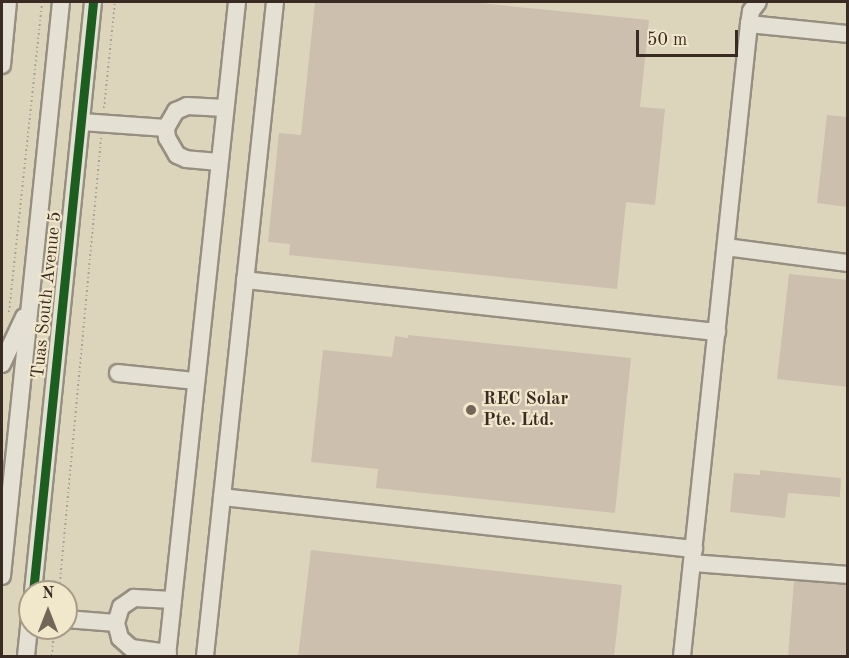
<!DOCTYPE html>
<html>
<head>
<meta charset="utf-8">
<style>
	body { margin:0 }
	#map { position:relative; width:849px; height:658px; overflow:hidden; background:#dcd5bc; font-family:"Old Standard TT",serif }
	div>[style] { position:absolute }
	.building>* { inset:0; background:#ccbfad }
	.path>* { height:2px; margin-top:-1px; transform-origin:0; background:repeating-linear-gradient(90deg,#a7a298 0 1.5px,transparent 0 4.5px) }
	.roads { filter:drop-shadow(2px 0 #968f81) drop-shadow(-2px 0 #968f81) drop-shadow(0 2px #968f81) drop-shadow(0 -2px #968f81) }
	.minor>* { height:16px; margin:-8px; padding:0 8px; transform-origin:8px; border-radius:8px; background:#e4e0d3 }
	.cycleway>* { height:9px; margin:-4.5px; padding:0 4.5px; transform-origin:4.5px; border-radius:4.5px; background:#1b5e20 }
	.dots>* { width:16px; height:16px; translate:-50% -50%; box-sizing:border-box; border:3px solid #f1e8cb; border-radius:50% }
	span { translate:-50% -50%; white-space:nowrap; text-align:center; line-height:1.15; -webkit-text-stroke:4.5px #f1e8cb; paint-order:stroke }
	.street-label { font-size:18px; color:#3a2a24 }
	.poi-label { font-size:18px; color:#3a2a24; font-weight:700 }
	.left { translate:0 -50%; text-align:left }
	.frame { position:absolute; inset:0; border:3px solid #3a2a24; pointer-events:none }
	.north { position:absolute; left:18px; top:580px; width:60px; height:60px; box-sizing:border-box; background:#f1e8cb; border:2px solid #a89c88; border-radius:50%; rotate:0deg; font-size:16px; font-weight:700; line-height:24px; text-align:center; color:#3a2a24 }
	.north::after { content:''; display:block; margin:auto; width:21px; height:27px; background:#736659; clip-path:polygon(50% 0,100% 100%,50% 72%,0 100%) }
	.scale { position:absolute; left:636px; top:30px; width:102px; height:27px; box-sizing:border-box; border:3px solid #3a2a24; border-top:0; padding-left:8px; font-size:18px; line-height:21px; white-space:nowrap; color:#3a2a24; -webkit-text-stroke:4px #f1e8cb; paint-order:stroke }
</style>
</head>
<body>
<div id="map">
	<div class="building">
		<i style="clip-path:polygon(315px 2px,469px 2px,649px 20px,640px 107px,665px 109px,655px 205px,626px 202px,617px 289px,289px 255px,290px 244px,268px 242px,279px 133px,301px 135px)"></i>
		<i style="clip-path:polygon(827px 115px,848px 117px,848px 207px,817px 203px)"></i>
		<i style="clip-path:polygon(789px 274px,848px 280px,848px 387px,777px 379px)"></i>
		<i style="clip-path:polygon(408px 335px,631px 358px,615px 513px,376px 488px,378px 469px,311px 462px,323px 350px,392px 357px,395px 336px,408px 338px)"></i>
		<i style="clip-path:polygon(760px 470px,841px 478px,840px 497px,788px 493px,785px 518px,730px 512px,734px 473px,760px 475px)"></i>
		<i style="clip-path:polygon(311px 550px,622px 585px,614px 657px,298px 657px)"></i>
		<i style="clip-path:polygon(794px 581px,848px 585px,848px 657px,788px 657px)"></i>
	</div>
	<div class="path">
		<i style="left:104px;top:108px;width:107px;rotate:-84.1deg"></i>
		<i style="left:9px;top:312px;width:312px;rotate:-83.9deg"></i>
		<i style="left:59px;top:592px;width:456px;rotate:-84.7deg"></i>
		<i style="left:52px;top:656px;width:26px;rotate:-86deg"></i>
	</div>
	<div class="roads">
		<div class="minor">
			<i style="left:749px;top:24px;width:100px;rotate:5.8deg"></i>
			<i style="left:2px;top:65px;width:63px;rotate:-84.6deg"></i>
			<i style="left:82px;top:122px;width:84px;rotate:4.1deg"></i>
			<i style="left:219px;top:162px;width:33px;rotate:-175deg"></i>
			<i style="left:186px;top:159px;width:10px;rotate:-156deg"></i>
			<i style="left:177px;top:155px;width:20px;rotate:-120deg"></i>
			<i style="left:167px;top:138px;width:10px;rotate:-96deg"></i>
			<i style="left:166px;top:128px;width:20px;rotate:-60deg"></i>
			<i style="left:176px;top:111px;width:12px;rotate:-24deg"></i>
			<i style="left:187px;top:106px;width:38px;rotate:3deg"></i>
			<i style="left:726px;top:247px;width:123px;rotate:7.5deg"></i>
			<i style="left:245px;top:280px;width:475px;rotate:6.3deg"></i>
			<i style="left:2px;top:364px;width:52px;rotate:-64.9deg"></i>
			<i style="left:118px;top:373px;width:78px;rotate:5.9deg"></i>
			<i style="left:222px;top:497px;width:475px;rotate:6.3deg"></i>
			<i style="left:692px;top:563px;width:156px;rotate:4.4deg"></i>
			<i style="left:2px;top:576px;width:577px;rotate:-84.13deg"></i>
			<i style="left:33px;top:592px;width:593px;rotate:-84.19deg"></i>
			<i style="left:66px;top:619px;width:50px;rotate:4.6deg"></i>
			<i style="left:168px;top:653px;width:37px;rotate:-172deg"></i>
			<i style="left:131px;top:648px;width:15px;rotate:-138deg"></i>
			<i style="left:120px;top:638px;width:16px;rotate:-105deg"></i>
			<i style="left:116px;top:623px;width:17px;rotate:-73deg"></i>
			<i style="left:121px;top:607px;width:16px;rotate:-35deg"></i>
			<i style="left:134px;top:598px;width:39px;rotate:3deg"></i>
			<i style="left:26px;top:656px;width:38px;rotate:-84deg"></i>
			<i style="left:167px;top:656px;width:658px;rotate:-83.89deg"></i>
			<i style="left:205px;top:656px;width:658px;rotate:-83.89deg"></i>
			<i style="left:682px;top:656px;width:636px;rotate:-83.95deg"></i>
			<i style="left:749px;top:24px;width:13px;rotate:-81deg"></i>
			<i style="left:751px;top:11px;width:11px;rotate:-52deg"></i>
		</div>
	</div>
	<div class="cycleway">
		<i style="left:33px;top:592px;width:593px;rotate:-84.19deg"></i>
	</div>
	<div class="dots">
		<i style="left:471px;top:410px;background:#736659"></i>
	</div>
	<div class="street-label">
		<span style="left:47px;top:295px;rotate:-84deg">Tuas South Avenue 5</span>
	</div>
	<div class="poi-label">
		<span class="left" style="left:483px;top:410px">REC Solar<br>Pte. Ltd.</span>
	</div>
	<div class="frame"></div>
	<div class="north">N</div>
	<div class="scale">50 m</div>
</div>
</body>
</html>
